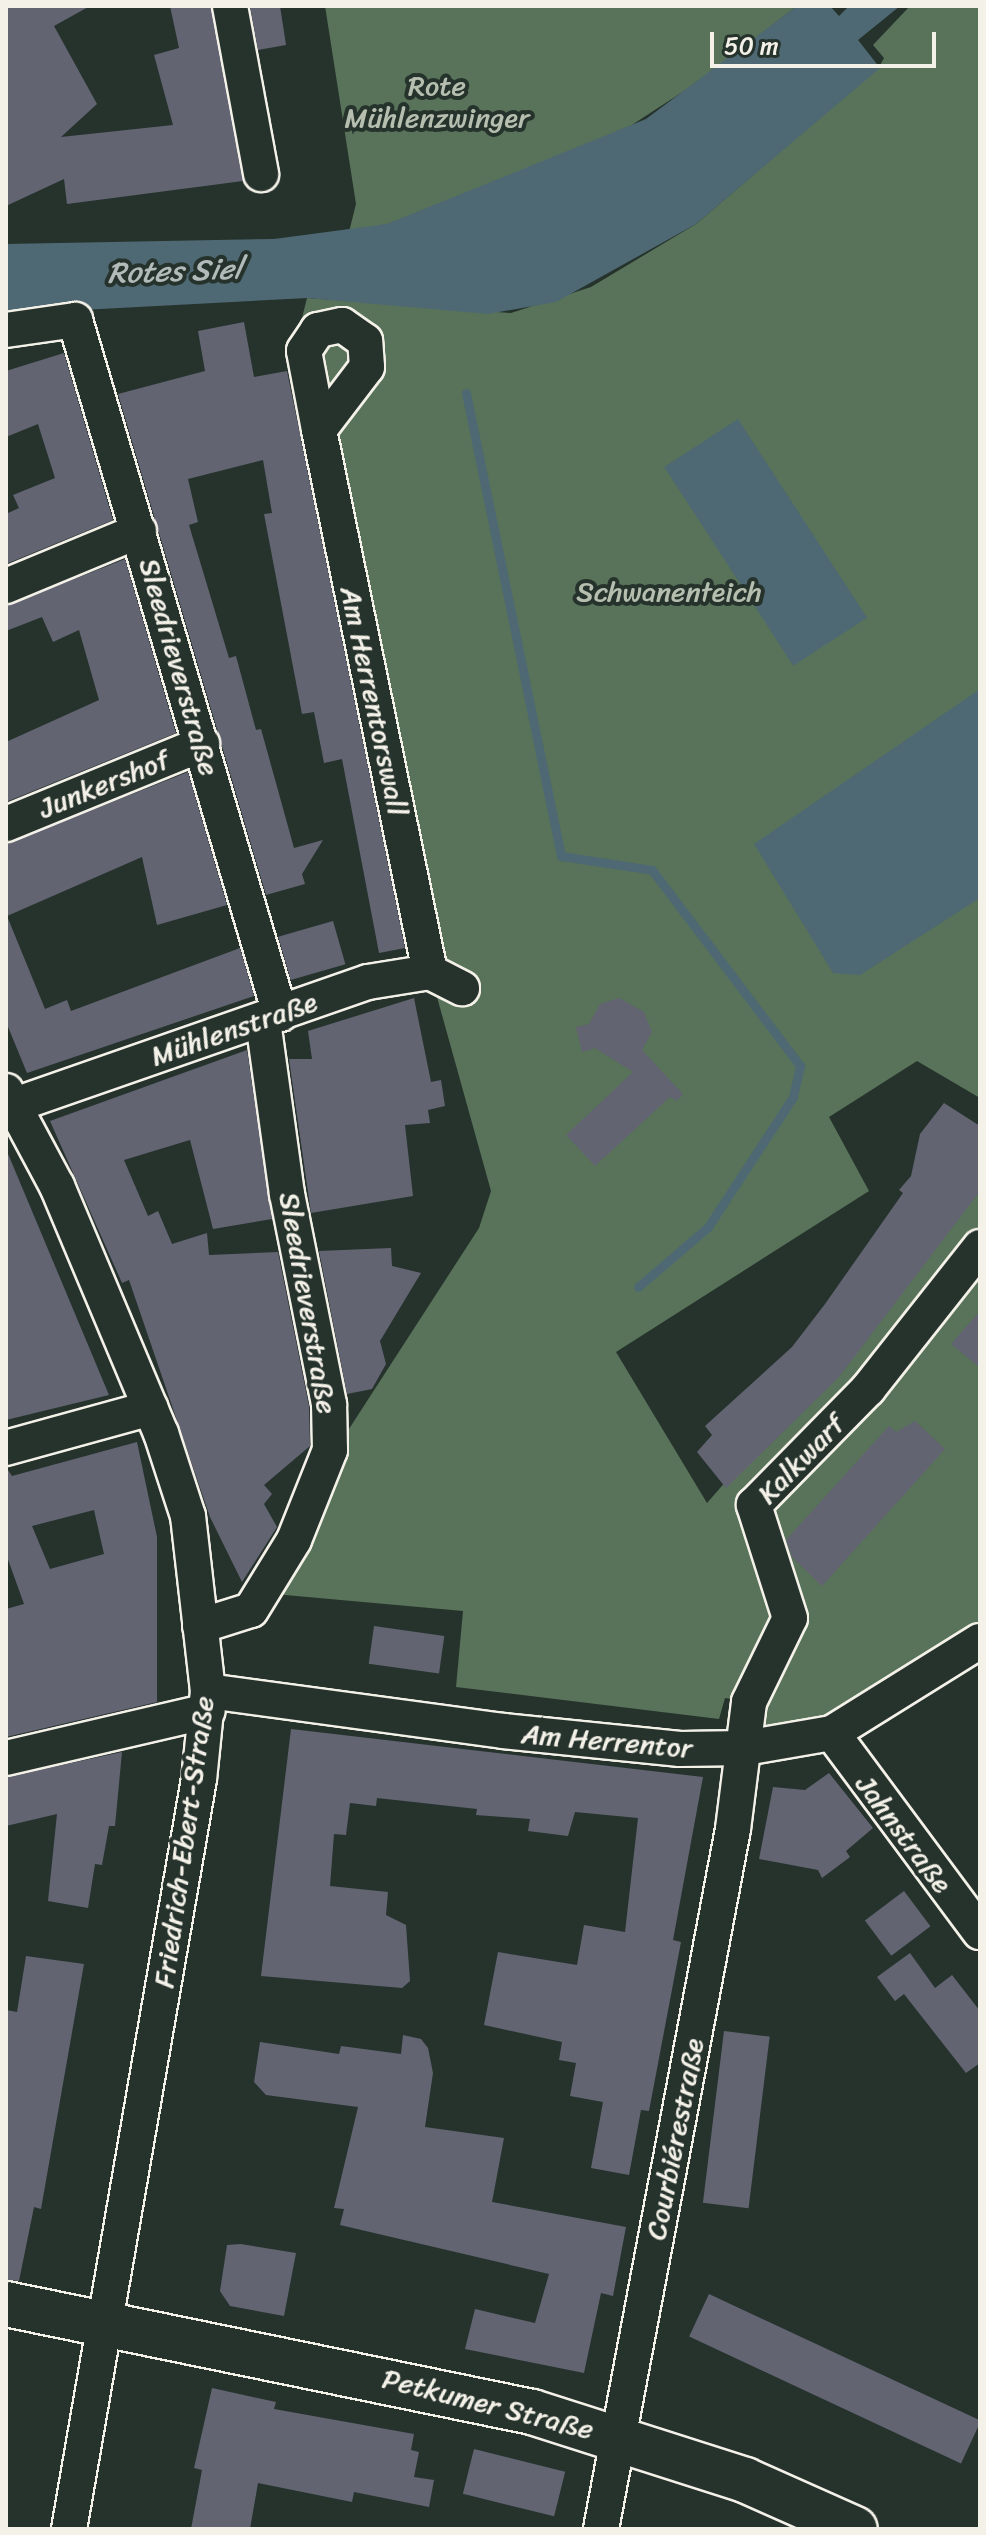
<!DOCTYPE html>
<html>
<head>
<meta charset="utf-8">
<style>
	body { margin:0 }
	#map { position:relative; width:986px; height:2535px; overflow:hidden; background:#26332d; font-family:Sriracha,sans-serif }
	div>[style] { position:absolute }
	.green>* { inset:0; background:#587359 }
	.water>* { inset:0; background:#4e6973; transform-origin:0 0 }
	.stream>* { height:9px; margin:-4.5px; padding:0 4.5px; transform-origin:4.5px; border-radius:4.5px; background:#4e6973 }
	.building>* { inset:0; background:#626472; transform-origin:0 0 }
	.roads { filter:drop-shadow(2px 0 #f4f1e8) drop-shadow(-2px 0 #f4f1e8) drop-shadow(0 2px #f4f1e8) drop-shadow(0 -2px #f4f1e8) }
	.street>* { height:34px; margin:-17px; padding:0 17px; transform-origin:17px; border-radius:17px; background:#26332d }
	.secondary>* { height:44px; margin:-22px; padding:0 22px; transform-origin:22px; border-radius:22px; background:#26332d }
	span { translate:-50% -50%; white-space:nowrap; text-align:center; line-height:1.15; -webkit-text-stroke:8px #26332d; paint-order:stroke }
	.park-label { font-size:28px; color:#b6bfaf }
	.street-label { font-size:28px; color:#f4f1e8 }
	.water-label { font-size:30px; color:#b2bbb9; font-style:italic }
	.frame { position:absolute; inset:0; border:8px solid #f4f1e8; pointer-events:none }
	.scale { position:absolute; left:710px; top:32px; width:226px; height:36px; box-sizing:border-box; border:4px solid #f4f1e8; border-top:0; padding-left:10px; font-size:24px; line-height:28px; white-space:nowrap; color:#f4f1e8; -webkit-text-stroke:6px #26332d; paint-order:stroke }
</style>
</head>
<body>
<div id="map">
	<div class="green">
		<i style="clip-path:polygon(325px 6px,797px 6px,704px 78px,621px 132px,388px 224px,349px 232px,356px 204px)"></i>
		<i style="clip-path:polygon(910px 6px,980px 6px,980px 1098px,917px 1061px,829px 1117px,869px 1191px,616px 1352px,707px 1503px,980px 1191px,980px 1641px,873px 1710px,745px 1748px,748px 1702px,725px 1698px,719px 1719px,456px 1687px,463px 1611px,263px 1593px,325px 1466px,479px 1228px,491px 1191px,430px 972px,301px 322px,307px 298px,511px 313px,591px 287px,696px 224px,879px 67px,884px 58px,873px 45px)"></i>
	</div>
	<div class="water">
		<i style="clip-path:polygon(797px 6px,830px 6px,839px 16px,849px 6px,900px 6px,858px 40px,880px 68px,696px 224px,556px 302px,488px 314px,307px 298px,6px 314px,6px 244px,274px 239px,387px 224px,646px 119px)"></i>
		<i style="left:738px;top:419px;width:237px;height:88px;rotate:57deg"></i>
		<i style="clip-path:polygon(980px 689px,980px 898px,860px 975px,833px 973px,754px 844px)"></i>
	</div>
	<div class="stream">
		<i style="left:466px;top:393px;width:473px;rotate:78.4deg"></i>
		<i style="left:561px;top:856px;width:92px;rotate:8.7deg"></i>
		<i style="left:652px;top:870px;width:246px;rotate:52.9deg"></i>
		<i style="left:800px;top:1066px;width:32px;rotate:103deg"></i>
		<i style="left:793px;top:1097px;width:155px;rotate:123.2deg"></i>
		<i style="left:708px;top:1227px;width:92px;rotate:139.4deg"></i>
	</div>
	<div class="building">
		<i style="clip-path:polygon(6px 6px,90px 6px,54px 26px,97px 104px,61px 137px,173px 125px,154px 55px,179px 48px,170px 6px,211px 6px,243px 181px,67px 204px,64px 179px,6px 206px)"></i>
		<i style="clip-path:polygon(250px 6px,280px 6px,286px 45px,258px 50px)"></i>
		<i style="clip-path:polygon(244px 322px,254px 377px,287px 371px,405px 948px,379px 953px,342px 759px,324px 763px,314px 712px,302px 714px,264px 514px,272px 513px,263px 460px,188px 479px,198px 522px,189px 525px,229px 658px,236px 656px,256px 730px,261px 729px,294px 848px,323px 840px,302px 874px,305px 884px,266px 895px,118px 394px,205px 371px,198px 331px)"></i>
		<i style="clip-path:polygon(64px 353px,113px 520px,6px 564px,6px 514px,19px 508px,13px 495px,55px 478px,38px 424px,6px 437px,6px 371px)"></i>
		<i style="clip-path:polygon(125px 559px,176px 733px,6px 802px,6px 742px,99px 700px,79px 630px,53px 642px,42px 617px,6px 631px,6px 606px)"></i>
		<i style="clip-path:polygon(188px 772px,227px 905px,157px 925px,142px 857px,7px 916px,45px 1009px,67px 1000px,71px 1011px,240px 948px,254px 996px,27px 1073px,6px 1022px,6px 844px)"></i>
		<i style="left:333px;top:921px;width:45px;height:57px;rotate:74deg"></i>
		<i style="clip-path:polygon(414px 998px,431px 1082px,441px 1080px,445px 1106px,428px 1110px,430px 1123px,405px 1125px,413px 1196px,311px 1213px,289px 1059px,312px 1059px,308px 1031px)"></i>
		<i style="clip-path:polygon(619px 998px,644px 1012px,652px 1032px,642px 1050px,683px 1094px,677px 1101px,670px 1097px,595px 1166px,566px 1135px,633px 1072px,595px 1048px,582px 1052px,576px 1027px,589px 1024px,600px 1004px)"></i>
		<i style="clip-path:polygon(247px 1050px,272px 1219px,213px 1229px,190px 1140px,124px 1160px,148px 1216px,158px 1211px,172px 1244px,207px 1233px,209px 1255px,278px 1252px,309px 1406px,310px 1446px,264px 1485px,272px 1494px,264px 1504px,277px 1527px,242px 1582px,210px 1517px,129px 1280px,122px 1283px,50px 1121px)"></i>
		<i style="clip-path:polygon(944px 1103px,980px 1126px,980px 1191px,839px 1377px,726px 1488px,697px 1452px,712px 1435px,705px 1426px,792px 1347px,825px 1304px,903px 1193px,899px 1190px,911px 1176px,920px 1134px)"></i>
		<i style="clip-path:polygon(6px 1149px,109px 1395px,6px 1420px)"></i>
		<i style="clip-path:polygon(391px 1248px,392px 1266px,421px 1273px,380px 1341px,386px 1364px,372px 1389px,347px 1394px,319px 1251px)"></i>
		<i style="clip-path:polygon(980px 1311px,980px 1368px,951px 1344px)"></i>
		<i style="clip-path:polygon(915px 1421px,945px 1449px,822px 1586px,792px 1557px,786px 1540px,889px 1426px,896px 1432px)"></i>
		<i style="clip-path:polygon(evenodd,137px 1442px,157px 1537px,157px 1702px,6px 1737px,6px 1609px,24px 1604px,6px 1554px,6px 1467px,12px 1476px,137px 1442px,94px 1510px,104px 1554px,50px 1569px,32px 1526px,94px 1510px)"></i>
		<i style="left:374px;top:1626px;width:71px;height:38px;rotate:8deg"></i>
		<i style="clip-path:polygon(291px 1729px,703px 1777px,673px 1940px,681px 1942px,649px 2111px,641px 2110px,629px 2175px,591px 2168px,603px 2102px,570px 2096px,576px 2063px,559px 2060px,562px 2042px,484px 2025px,498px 1952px,577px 1965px,584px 1925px,625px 1932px,638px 1818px,575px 1812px,568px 1836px,528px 1831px,530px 1819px,476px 1815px,477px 1809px,377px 1798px,376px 1806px,350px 1803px,346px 1835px,334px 1834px,330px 1886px,388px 1892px,386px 1915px,406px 1925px,410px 1981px,402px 1988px,261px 1976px)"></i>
		<i style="clip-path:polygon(122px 1752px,115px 1826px,109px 1826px,102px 1865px,95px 1864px,88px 1908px,48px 1901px,57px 1814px,6px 1826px,6px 1777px)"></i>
		<i style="clip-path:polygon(829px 1773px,873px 1828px,846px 1851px,850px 1857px,822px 1878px,818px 1870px,759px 1859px,773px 1787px,805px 1790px)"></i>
		<i style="left:904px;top:1891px;width:44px;height:49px;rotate:53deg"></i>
		<i style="clip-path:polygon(910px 1953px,935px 1988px,952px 1975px,980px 2011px,980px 2063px,966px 2073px,904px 1994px,895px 2001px,877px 1977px)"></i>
		<i style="clip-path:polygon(26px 1956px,84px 1964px,41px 2209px,34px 2207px,19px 2281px,6px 2280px,6px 2010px,17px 2012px)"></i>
		<i style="left:724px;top:2031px;width:46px;height:173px;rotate:7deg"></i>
		<i style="clip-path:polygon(403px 2035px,421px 2039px,428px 2048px,433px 2073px,425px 2127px,504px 2138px,492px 2202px,626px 2227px,613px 2296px,601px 2293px,584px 2373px,465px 2349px,475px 2309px,535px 2323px,549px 2274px,340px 2225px,344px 2209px,334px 2208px,358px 2107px,266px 2095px,254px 2082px,260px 2042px,339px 2054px,341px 2046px,401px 2054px)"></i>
		<i style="clip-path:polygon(241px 2244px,296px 2253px,284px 2316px,230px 2306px,220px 2291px,227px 2245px)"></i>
		<i style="left:709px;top:2294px;width:300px;height:47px;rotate:25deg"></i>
		<i style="clip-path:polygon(212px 2388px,276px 2402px,274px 2409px,414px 2434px,411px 2450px,419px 2452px,414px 2477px,434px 2480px,429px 2507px,354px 2492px,352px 2502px,258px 2483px,250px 2529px,191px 2529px,202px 2470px,194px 2468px)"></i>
		<i style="left:474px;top:2449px;width:94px;height:46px;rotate:14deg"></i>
	</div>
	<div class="roads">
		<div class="street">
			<i style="left:230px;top:6px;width:171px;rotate:79.5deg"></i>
			<i style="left:6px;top:330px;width:70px;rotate:-8.2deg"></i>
			<i style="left:75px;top:320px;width:724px;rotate:73.54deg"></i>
			<i style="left:319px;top:430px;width:79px;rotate:-52.7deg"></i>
			<i style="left:367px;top:367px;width:26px;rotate:-94deg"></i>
			<i style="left:365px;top:341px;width:28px;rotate:-145deg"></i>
			<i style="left:342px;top:325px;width:25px;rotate:168deg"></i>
			<i style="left:318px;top:330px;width:25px;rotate:124deg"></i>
			<i style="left:304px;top:351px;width:80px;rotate:79.2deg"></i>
			<i style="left:319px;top:430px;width:553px;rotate:78.43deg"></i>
			<i style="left:6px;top:586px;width:144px;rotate:-22.5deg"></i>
			<i style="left:6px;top:824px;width:212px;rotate:-22.2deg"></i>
			<i style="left:6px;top:1091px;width:108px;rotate:61.8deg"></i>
			<i style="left:57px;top:1186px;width:268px;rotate:67.2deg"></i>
			<i style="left:161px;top:1433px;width:87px;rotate:72deg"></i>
			<i style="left:188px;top:1516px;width:176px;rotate:83.5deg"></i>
			<i style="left:208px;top:1691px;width:88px;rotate:95.8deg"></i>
			<i style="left:199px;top:1779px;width:761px;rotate:99.83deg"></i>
			<i style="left:6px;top:1108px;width:383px;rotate:-19.2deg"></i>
			<i style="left:368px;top:982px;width:63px;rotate:-9.2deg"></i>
			<i style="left:430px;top:972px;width:36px;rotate:27deg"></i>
			<i style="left:6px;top:1448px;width:150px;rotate:-15.4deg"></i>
			<i style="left:200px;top:1626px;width:53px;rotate:-17.4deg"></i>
			<i style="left:251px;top:1610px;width:82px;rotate:-58.4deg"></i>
			<i style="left:294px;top:1540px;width:97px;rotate:-68.2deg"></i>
			<i style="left:330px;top:1450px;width:46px;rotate:-91.2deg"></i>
			<i style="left:329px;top:1404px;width:214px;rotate:-101.3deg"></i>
			<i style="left:287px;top:1194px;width:176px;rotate:-97.9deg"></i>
			<i style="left:208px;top:1691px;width:298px;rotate:7.7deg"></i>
			<i style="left:503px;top:1731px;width:178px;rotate:5.8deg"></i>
			<i style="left:680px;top:1749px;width:65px;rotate:-0.9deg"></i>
			<i style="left:745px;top:1748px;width:88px;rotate:-9.8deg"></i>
			<i style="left:832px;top:1733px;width:174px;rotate:-31.9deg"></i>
			<i style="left:832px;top:1733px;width:248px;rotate:53.4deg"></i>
			<i style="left:6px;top:1758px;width:207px;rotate:-13.1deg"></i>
			<i style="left:601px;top:2529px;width:712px;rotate:-79.32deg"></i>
			<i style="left:733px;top:1829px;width:128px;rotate:-82.8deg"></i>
			<i style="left:749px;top:1702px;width:93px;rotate:-64deg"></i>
			<i style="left:790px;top:1618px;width:119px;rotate:-107.7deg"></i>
			<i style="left:754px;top:1505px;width:163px;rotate:-45.5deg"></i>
			<i style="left:868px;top:1389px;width:181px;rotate:-51.7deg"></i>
		</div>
		<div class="secondary">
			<i style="left:6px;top:2304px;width:537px;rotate:11.6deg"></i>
			<i style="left:532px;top:2412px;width:224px;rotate:17.7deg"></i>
			<i style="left:745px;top:2480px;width:120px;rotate:24deg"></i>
		</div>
	</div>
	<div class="park-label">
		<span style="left:437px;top:102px">Rote<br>Mühlenzwinger</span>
		<span style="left:669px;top:592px">Schwanenteich</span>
	</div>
	<div class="street-label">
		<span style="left:179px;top:667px;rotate:74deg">Sleedrieverstraße</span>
		<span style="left:374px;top:701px;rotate:78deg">Am Herrentorswall</span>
		<span style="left:104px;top:784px;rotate:-22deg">Junkershof</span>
		<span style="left:234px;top:1029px;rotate:-19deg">Mühlenstraße</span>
		<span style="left:308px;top:1303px;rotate:80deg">Sleedrieverstraße</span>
		<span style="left:801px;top:1459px;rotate:-46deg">Kalkwarf</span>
		<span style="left:607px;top:1741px;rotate:5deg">Am Herrentor</span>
		<span style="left:904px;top:1834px;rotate:53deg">Jahnstraße</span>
		<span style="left:184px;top:1842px;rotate:-82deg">Friedrich-Ebert-Straße</span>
		<span style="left:675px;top:2139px;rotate:-79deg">Courbiérestraße</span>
		<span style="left:488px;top:2404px;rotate:14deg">Petkumer Straße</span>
	</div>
	<div class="water-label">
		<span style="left:175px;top:271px;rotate:-2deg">Rotes Siel</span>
	</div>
	<div class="frame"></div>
	<div class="scale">50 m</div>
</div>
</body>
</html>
